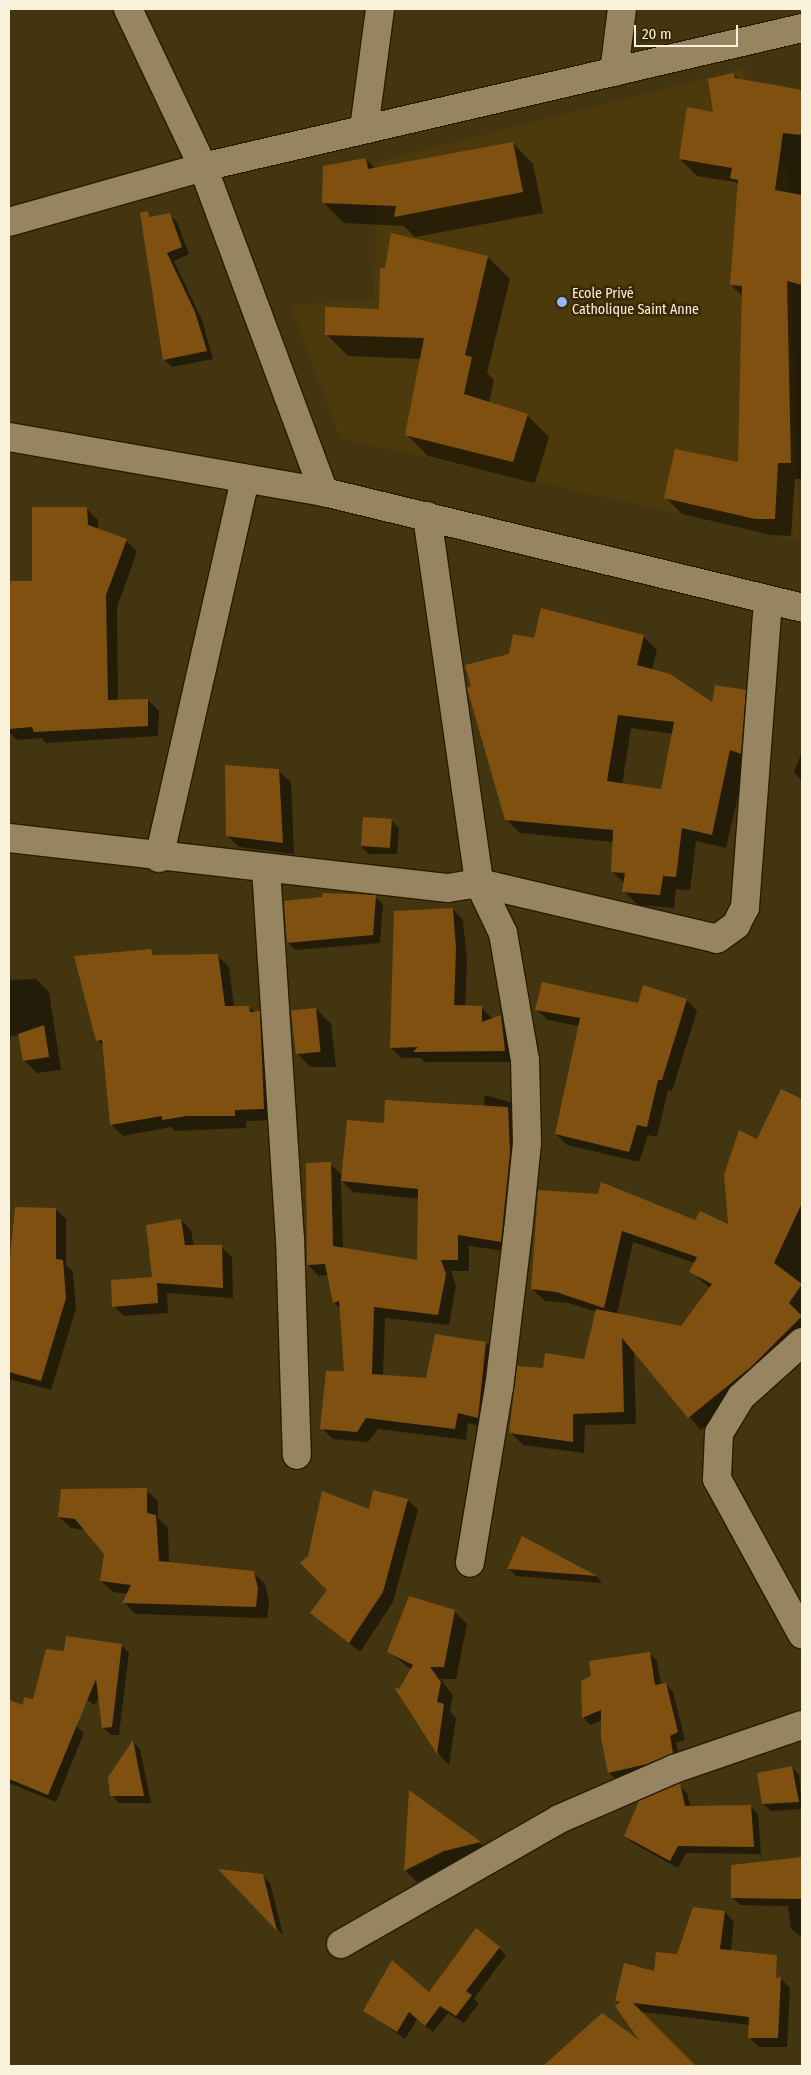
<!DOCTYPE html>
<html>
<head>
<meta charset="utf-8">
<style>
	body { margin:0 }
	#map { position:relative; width:811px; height:2075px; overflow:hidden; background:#433510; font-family:"Fira Sans Condensed",sans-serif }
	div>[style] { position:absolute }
	.built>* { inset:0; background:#4c3a0c }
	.shadow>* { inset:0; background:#0007 }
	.building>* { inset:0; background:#805011; transform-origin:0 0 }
	.roads { filter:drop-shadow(1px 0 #271c02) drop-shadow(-1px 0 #271c02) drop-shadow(0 1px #271c02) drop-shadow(0 -1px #271c02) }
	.street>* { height:28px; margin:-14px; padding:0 14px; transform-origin:14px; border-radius:14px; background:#968560 }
	.secondary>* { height:28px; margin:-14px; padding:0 14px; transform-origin:14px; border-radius:14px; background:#968560 }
	.dots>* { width:14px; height:14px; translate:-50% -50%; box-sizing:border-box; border:2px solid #392a05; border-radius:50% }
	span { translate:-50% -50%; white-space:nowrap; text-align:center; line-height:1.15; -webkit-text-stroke:5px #392a05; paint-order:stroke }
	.poi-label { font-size:14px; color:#faf1dd }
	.left { translate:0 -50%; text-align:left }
	.frame { position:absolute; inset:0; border:10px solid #faf1dd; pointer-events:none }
	.scale { position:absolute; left:634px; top:25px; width:104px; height:22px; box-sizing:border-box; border:2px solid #faf1dd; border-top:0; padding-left:6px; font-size:15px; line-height:18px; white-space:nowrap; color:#faf1dd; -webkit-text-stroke:4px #392a05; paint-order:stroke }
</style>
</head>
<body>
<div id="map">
	<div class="built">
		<i style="clip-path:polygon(745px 68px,743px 146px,788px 164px,800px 541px,340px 438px,290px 305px,374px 299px,377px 162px)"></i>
	</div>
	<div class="shadow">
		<i style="clip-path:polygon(734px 74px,740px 80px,802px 92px,802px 479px,795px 479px,791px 536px,772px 535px,682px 514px,665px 497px,739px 464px,743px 297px,731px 285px,739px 185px,735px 182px,697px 176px,680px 159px,714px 113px)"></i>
		<i style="clip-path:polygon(513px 143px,533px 164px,543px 213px,415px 237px,404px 226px,344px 223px,323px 202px,366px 159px,375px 169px)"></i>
		<i style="clip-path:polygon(146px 212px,152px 218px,169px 214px,177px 222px,189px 254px,174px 261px,202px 320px,213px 359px,172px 367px,164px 359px)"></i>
		<i style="clip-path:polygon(488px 257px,510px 279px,487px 373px,494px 380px,489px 403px,527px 415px,549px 437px,535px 483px,428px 456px,406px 434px,421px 359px,348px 356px,326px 334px)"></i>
		<i style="clip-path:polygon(87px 509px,98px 520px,98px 530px,126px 540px,137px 552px,117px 607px,118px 701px,148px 700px,159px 711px,158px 736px,46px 743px,41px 738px,17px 740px,9px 732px,9px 582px,34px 583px)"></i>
		<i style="clip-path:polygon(evenodd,643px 636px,657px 650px,652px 670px,713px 704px,745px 691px,759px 705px,726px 848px,696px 841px,690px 890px,676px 889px,674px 908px,638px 905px,624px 891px,625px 884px,612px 871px,613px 842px,520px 833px,506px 819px,510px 655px,535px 639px,643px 636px,631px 728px,673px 734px,662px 791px,622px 785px,631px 728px)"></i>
		<i style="clip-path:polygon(802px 752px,802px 781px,794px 772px)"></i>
		<i style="clip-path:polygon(278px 770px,291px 782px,294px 854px,239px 847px,227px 835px)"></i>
		<i style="clip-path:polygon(391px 820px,399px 828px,397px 854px,369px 854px,361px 846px)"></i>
		<i style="clip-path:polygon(375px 897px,383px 904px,380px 943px,296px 950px,288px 943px)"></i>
		<i style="clip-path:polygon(453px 909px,463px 920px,467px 961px,465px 1007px,482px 1008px,493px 1019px,501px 1016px,512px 1027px,515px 1062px,425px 1062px,421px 1058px,402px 1058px,391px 1048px)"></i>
		<i style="clip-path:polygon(150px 950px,156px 956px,217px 955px,229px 967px,234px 1007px,249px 1007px,271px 1024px,275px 1120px,246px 1121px,246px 1128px,175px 1131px,171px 1127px,123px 1136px,111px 1124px,104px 1047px,98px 1040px)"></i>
		<i style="clip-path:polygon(36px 979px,49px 992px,61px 1070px,37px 1073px,24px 1060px,20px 1035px,9px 1036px,9px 980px)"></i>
		<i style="clip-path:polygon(686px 1000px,697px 1011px,672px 1091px,668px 1090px,657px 1137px,648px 1135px,639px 1162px,567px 1145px,556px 1134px,579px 1026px,548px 1020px,537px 1010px)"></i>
		<i style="clip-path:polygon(316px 1009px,331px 1024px,336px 1067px,310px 1067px,295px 1051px)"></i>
		<i style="clip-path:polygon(evenodd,781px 1091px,802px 1101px,802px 1340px,763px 1379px,701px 1430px,634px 1351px,636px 1424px,585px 1425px,584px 1453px,523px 1445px,511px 1433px,544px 1369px,584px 1360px,597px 1312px,569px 1303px,545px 1301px,532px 1289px,539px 1191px,729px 1226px,758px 1141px,781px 1091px,633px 1242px,695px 1263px,691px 1272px,710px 1288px,682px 1327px,617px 1314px,633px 1242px)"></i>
		<i style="clip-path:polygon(evenodd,484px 1095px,510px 1102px,521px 1113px,512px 1252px,469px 1246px,469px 1271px,451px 1271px,456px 1286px,449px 1325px,385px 1318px,383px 1376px,427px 1379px,486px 1343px,497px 1354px,489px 1429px,468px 1423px,466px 1440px,378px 1429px,368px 1442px,333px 1439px,322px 1428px,346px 1372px,341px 1310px,334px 1302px,328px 1275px,319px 1276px,308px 1265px,330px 1164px,343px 1176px,385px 1124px,485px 1107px,484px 1095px,341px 1180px,353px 1192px,419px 1199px,418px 1261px,343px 1249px,341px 1180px)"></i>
		<i style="clip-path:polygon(16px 1208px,55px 1209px,66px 1219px,66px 1265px,73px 1272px,76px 1309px,51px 1390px,9px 1379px,9px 1281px)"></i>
		<i style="clip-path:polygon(181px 1220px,191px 1230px,194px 1247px,221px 1247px,232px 1257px,233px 1298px,167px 1293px,168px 1313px,124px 1316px,114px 1306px,154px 1278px)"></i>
		<i style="clip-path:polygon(146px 1490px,158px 1501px,158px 1518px,168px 1528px,169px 1564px,253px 1572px,265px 1584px,269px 1602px,267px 1618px,135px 1614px,124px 1602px,128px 1594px,113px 1592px,101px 1581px,105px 1553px,86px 1530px,71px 1528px,59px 1517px)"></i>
		<i style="clip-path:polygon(374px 1492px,408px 1500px,418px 1510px,393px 1602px,360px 1652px,312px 1613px,329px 1590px,370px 1511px)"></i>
		<i style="clip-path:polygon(523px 1538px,597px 1577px,602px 1583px,516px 1576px,508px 1568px)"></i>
		<i style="clip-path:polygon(454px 1611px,467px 1624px,456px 1679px,441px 1679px,453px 1696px,450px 1711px,456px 1718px,449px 1765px,438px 1753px,397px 1690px,400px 1691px,412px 1670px,389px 1652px)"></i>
		<i style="clip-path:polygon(121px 1645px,129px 1653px,119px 1735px,111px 1735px,103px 1727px,99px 1696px,95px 1705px,49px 1678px,65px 1653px)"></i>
		<i style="clip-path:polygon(649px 1653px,657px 1661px,661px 1685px,666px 1684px,673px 1692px,685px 1740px,676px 1743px,680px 1760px,617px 1780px,609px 1773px,602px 1720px,590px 1725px,583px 1717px)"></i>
		<i style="clip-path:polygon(9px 1701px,76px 1726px,84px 1733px,56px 1802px,9px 1783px)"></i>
		<i style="clip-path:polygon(133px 1742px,140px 1749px,151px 1803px,119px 1803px,112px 1795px)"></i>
		<i style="clip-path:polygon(792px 1767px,799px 1775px,802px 1809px,771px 1811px,763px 1804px)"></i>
		<i style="clip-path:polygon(679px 1785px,687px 1793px,691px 1807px,750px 1806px,758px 1814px,761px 1854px,686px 1853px,678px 1868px,633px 1843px,625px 1836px)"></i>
		<i style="clip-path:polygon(410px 1792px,480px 1843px,491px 1854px,456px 1862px,417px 1882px,405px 1870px)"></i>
		<i style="clip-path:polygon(802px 1859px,802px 1937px,791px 1929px,788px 1906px,740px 1905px,732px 1897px,732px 1866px)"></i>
		<i style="clip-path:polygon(221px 1870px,262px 1875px,270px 1883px,283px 1935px)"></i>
		<i style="clip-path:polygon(694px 1908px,725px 1912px,734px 1922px,730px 1956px,735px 1979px,780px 1978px,790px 1988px,787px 2047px,759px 2047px,749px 2037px,750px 2025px,626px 2010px,616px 2001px,678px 1955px)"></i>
		<i style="clip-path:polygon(499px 1948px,506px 1955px,474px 1999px,479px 2003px,464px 2023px,448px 2013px,433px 2032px,417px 2019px,405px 2039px,364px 2010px,429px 1994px)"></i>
		<i style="clip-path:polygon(667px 2063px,671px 2066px,554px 2065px)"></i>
	</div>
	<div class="building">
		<i style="clip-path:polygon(734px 73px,735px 78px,802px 90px,802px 135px,783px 133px,775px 190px,802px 195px,802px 285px,787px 281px,791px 463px,778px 463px,775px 519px,755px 519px,664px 498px,675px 449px,738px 462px,742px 286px,730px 285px,738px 180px,730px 178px,732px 168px,679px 159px,687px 107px,713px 112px,708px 79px)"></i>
		<i style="clip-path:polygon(513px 142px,523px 192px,394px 217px,396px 206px,322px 203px,323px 166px,366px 158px,368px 169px)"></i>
		<i style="clip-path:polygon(147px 211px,150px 217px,170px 213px,182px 247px,167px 253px,195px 312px,207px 351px,163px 360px,140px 213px)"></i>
		<i style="clip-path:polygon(391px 233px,488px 256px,465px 355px,472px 357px,464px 394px,528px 414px,513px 462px,405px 435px,424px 338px,325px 335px,325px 307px,379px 309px,380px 268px,385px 268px)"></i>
		<i style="clip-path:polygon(32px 507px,87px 507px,88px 525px,127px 539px,106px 595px,108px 700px,148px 699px,148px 726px,34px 732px,32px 727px,9px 729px,9px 581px,32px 581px)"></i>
		<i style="clip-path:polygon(evenodd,541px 608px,644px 635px,637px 665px,670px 674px,712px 702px,715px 685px,746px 690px,741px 754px,730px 750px,712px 835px,682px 828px,676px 877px,663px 876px,660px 895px,622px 892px,625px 873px,611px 872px,613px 830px,505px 820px,467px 688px,471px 686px,465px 665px,509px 654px,513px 634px,534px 638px,541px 608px,618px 715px,674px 722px,661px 789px,607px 781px,618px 715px)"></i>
		<i style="clip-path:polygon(225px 765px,279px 769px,283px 843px,226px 836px)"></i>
		<i style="left:363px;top:817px;width:29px;height:29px;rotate:4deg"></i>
		<i style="clip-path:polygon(323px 893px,376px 895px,373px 935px,287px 943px,284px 901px,322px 897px)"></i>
		<i style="clip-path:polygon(453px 908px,456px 949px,454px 1005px,482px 1006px,482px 1022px,501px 1015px,505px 1051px,413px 1052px,418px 1047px,390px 1048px,394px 911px)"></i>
		<i style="clip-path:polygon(151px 949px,153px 955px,218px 954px,225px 1006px,249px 1006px,250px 1012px,260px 1011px,264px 1109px,235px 1110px,235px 1116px,187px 1116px,162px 1120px,162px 1116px,110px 1125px,102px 1040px,96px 1041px,74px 956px)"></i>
		<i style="clip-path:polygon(542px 982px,638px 1003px,643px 985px,687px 999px,662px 1080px,658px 1080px,647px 1127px,637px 1125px,629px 1152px,555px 1134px,580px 1018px,535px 1010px)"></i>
		<i style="left:316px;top:1008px;width:44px;height:25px;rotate:84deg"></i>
		<i style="clip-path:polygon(44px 1025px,49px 1057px,23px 1061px,18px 1034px)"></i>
		<i style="clip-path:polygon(781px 1089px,802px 1099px,802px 1203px,774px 1263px,802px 1284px,789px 1303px,802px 1316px,751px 1367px,688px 1418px,622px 1338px,624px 1412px,573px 1414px,573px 1442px,509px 1433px,517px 1366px,543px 1368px,545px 1353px,584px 1359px,596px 1309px,681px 1326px,712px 1284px,689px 1272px,697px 1257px,622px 1231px,604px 1308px,556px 1292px,531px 1289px,538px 1190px,598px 1194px,601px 1182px,695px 1220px,700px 1211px,728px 1224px,724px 1175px,739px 1130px,757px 1139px)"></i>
		<i style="clip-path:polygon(385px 1100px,508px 1107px,510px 1152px,501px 1242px,458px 1235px,458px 1260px,441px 1260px,446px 1274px,438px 1315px,374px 1307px,372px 1374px,426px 1378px,435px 1334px,486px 1342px,478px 1418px,458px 1413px,455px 1429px,366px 1418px,357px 1432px,320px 1429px,326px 1371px,344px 1371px,339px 1301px,333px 1303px,325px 1264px,307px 1265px,306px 1163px,331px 1162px,333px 1246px,417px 1260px,418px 1189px,341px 1181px,347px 1120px,384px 1123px)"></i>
		<i style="clip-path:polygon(15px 1207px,56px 1208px,56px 1259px,63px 1260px,66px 1298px,41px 1381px,9px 1372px,9px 1267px)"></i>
		<i style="clip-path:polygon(181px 1219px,185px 1245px,222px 1245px,223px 1288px,157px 1283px,158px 1303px,112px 1307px,111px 1280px,152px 1277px,146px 1225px)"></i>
		<i style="clip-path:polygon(147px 1488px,147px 1513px,156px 1515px,159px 1561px,254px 1571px,258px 1589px,256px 1607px,122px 1603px,131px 1585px,100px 1581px,104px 1554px,75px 1519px,58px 1517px,61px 1489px)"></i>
		<i style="clip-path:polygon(373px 1490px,408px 1499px,383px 1592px,349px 1643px,310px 1613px,327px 1590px,300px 1563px,308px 1556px,322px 1491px,369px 1509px)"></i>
		<i style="clip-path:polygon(522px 1536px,597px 1576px,507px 1569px)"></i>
		<i style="clip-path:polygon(409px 1596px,455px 1610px,444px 1667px,430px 1667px,441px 1682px,437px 1702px,444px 1704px,437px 1754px,394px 1687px,399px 1689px,413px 1665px,387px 1652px)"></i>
		<i style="clip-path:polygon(66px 1636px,122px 1644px,112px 1727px,102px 1728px,96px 1679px,48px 1795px,9px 1779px,9px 1700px,23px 1705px,24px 1697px,33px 1699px,46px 1649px,64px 1651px)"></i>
		<i style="clip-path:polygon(650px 1652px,655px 1685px,666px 1683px,678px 1732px,670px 1736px,673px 1753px,647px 1764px,608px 1773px,601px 1738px,601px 1710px,582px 1718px,581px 1681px,591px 1676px,589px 1661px)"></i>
		<i style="clip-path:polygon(133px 1740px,144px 1796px,110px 1796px,108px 1777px)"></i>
		<i style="clip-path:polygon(792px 1766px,799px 1802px,762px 1804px,757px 1773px)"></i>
		<i style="clip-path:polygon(680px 1783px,685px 1806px,751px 1805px,754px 1847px,678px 1846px,670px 1861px,624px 1836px,639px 1801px)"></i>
		<i style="clip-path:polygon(409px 1790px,481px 1842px,444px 1851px,404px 1871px)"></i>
		<i style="clip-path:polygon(802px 1857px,802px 1899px,731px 1898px,731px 1865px)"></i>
		<i style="clip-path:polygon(218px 1869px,263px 1874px,277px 1931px)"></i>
		<i style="clip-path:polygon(693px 1907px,725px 1911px,720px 1949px,777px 1955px,776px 1978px,781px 1977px,778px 2038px,748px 2038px,749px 2017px,633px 2003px,696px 2066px,543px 2066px,602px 2013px,639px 2040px,615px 2006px,620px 2002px,615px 2001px,624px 1963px,654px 1971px,656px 1952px,677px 1954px)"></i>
		<i style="clip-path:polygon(476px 1928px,500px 1947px,466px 1991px,472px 1995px,456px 2016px,440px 2006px,425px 2026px,409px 2012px,397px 2032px,363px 2011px,392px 1960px,429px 1992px)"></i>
	</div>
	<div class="roads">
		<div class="street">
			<i style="left:614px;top:72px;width:64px;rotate:-82.8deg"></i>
			<i style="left:364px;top:129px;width:121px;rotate:-82.4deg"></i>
			<i style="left:9px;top:222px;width:202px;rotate:-15.8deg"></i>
			<i style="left:427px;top:516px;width:371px;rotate:81.9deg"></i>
			<i style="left:479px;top:883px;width:55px;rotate:64.4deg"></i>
			<i style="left:503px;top:933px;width:129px;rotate:80.2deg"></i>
			<i style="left:525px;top:1060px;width:83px;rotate:88.6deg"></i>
			<i style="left:527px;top:1143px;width:88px;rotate:95.8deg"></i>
			<i style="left:518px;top:1231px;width:157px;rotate:96.9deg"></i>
			<i style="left:499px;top:1387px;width:178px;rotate:99.4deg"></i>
			<i style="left:9px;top:838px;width:442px;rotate:6.5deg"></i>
			<i style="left:448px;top:888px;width:31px;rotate:-9deg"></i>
			<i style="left:479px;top:883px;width:244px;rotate:13.2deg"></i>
			<i style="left:717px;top:939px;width:24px;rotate:-36deg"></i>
			<i style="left:736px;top:925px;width:20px;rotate:-63deg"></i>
			<i style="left:745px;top:907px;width:307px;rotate:-85.7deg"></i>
			<i style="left:159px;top:858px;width:389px;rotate:-77.2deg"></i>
			<i style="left:266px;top:869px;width:370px;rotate:86.3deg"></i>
			<i style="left:290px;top:1238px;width:217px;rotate:88.2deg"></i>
			<i style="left:802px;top:1342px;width:82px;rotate:138deg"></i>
			<i style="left:741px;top:1397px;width:42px;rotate:121.4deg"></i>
			<i style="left:719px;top:1433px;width:46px;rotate:92.5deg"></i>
			<i style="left:717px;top:1479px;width:177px;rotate:61.3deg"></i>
			<i style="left:341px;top:1944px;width:251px;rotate:-29.8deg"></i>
			<i style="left:559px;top:1819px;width:125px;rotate:-23.5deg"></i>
			<i style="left:674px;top:1769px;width:135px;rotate:-19deg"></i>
		</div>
		<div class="secondary">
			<i style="left:128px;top:9px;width:175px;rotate:64.6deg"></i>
			<i style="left:203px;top:167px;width:347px;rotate:69.6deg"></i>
			<i style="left:203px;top:167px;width:615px;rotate:-13.06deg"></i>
			<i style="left:9px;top:437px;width:320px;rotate:9.9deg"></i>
			<i style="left:324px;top:492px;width:492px;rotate:13.6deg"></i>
		</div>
	</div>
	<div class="dots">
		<i style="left:562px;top:302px;background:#98b5fd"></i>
	</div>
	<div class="poi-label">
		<span class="left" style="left:572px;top:302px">Ecole Privé<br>Catholique Saint Anne</span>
	</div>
	<div class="frame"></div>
	<div class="scale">20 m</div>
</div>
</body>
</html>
